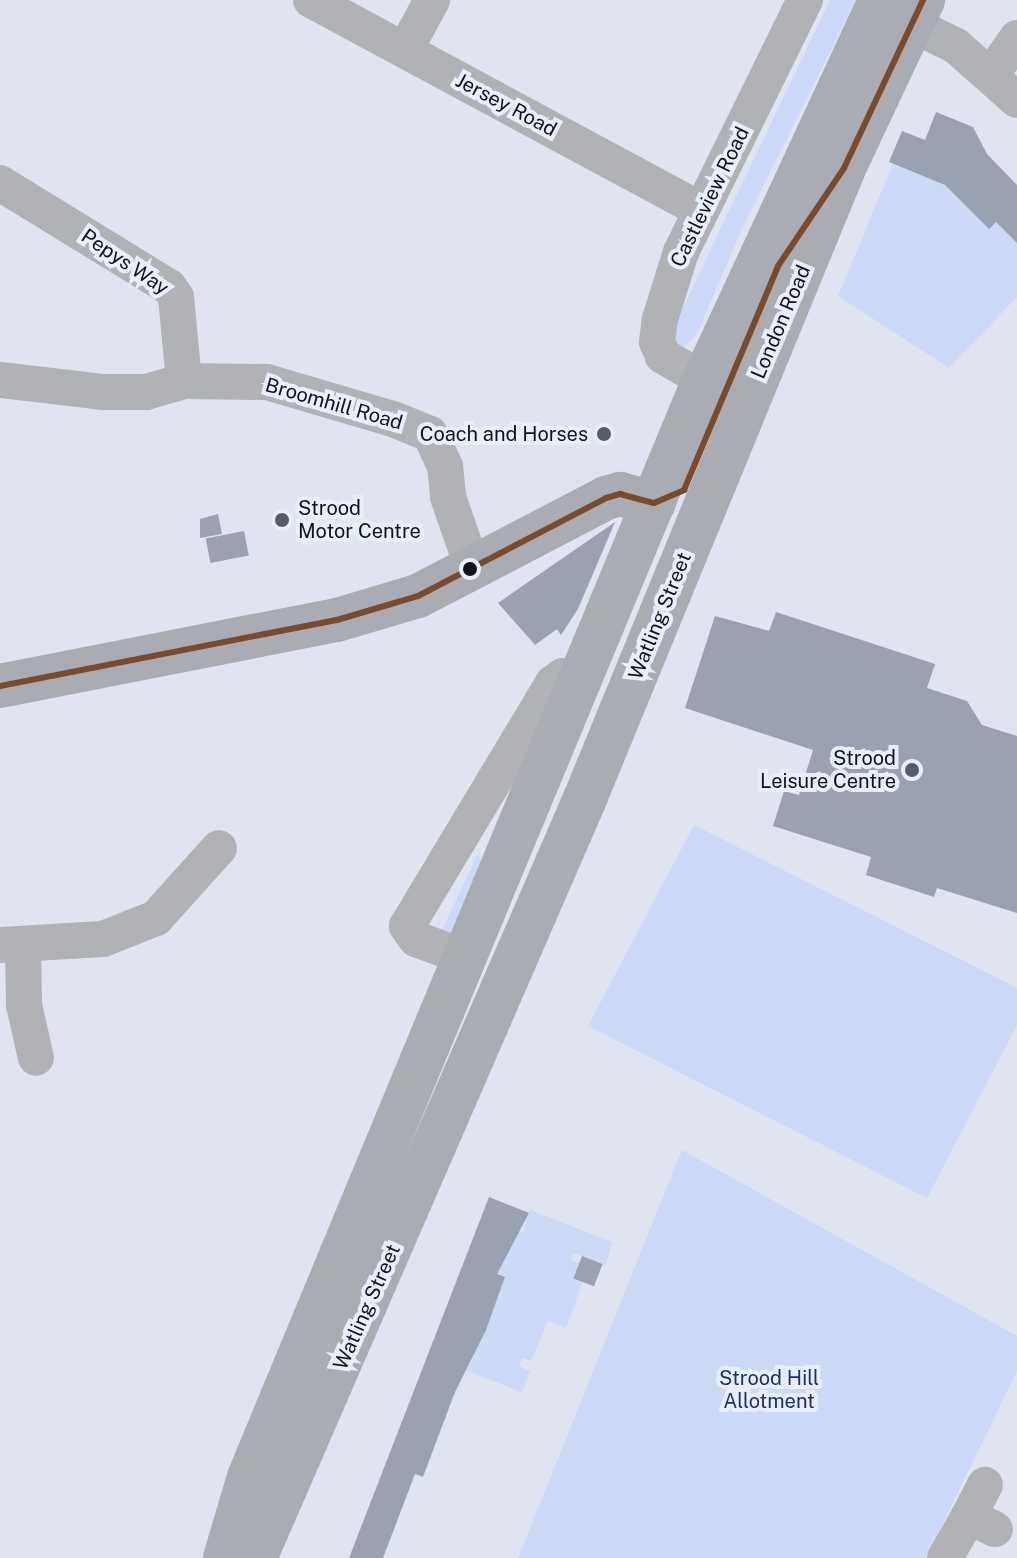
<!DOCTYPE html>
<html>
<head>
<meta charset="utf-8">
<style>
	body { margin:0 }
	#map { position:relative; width:1017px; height:1558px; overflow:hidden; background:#dfe4f0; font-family:"Public Sans",sans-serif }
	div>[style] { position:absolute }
	.green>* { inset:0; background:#ccd9f7 }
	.building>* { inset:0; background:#9aa1b1; transform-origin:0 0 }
	.minor>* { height:36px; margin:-18px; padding:0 18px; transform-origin:18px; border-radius:18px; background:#b0b2b6 }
	.major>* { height:44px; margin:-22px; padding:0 22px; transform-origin:22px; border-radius:22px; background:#a9acb2 }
	.bus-1>* { height:6px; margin:-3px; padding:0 3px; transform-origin:3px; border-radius:3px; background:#7a4b2a }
	.dots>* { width:22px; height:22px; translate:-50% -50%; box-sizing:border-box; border:4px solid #e8eefc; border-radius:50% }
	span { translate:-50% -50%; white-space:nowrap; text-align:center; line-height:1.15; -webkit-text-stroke:8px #e8eefc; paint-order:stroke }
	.street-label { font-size:20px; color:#10131b }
	.poi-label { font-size:20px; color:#10131b }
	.right { translate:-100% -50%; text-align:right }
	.left { translate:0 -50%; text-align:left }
	.park-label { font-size:20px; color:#1a2f79 }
</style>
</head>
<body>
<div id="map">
	<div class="green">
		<i style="clip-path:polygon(830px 0,856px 0,741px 231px,697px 334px,684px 347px,667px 341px)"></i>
		<i style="clip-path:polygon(964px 115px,942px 183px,989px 228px,996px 222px,1017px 243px,1017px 297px,949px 368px,838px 296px,893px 164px,933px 180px)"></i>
		<i style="clip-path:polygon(694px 825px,1017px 988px,1017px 1025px,927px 1198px,588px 1026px)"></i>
		<i style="clip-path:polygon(477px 855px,481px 859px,471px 898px,454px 932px,439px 937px)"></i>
		<i style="clip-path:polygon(682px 1150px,1017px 1336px,1017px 1371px,926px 1558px,518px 1558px)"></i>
		<i style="clip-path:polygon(530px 1210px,612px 1242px,606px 1265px,573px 1253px,571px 1260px,579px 1263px,574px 1278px,582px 1281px,575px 1305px,566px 1328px,548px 1321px,531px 1361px,522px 1358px,519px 1366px,530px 1371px,522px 1392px,467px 1371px,474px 1355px,464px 1351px,486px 1329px,505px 1278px,493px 1273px,511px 1228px,523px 1232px)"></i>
	</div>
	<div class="building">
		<i style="clip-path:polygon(936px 112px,973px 127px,987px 154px,1017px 185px,1017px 243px,996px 222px,989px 229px,945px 185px,889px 162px,902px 131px,925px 140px)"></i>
		<i style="clip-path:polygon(218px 514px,222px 534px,200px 538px,200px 519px)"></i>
		<i style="clip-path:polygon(615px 522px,578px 609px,561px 635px,557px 629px,535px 645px,498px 603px)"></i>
		<i style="left:244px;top:531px;width:25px;height:39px;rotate:79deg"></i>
		<i style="clip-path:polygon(776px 612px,935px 664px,927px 688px,967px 701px,982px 725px,1017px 736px,1017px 913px,937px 888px,934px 897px,866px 875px,871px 857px,773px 826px,784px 791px,799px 795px,813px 750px,685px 708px,715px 616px,769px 631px)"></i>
		<i style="clip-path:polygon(489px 1197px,529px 1213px,497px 1274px,505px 1277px,486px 1330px,455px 1392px,423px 1477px,415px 1474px,383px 1558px,349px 1558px)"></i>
		<i style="left:582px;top:1256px;width:22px;height:24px;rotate:21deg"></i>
	</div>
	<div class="minor">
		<i style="left:311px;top:0;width:443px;rotate:28.3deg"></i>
		<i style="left:887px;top:12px;width:77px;rotate:26.2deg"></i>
		<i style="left:956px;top:46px;width:81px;rotate:41.5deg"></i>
		<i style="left:405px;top:50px;width:57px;rotate:-61.6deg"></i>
		<i style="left:992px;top:74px;width:44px;rotate:-55.2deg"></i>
		<i style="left:0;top:183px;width:198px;rotate:31.6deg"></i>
		<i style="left:169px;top:287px;width:12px;rotate:55deg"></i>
		<i style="left:176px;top:297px;width:84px;rotate:84.6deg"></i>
		<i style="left:0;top:380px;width:105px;rotate:6.6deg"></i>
		<i style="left:104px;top:392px;width:42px"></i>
		<i style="left:146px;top:392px;width:40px;rotate:-16deg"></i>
		<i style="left:184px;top:381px;width:83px;rotate:0.7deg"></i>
		<i style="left:267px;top:382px;width:131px;rotate:16.4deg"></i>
		<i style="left:393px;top:419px;width:40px;rotate:22deg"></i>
		<i style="left:430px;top:434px;width:35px;rotate:65deg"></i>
		<i style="left:445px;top:466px;width:31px;rotate:84deg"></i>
		<i style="left:448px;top:497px;width:76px;rotate:70.9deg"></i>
		<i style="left:704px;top:380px;width:48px;rotate:-149.7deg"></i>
		<i style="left:663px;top:356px;width:15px;rotate:-113deg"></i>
		<i style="left:657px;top:342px;width:23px;rotate:-83deg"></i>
		<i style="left:660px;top:319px;width:70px;rotate:-72.6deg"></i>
		<i style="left:681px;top:252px;width:281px;rotate:-63.8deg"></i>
		<i style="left:0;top:945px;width:103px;rotate:-3.3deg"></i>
		<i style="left:103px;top:939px;width:57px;rotate:-21.6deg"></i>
		<i style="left:156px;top:918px;width:94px;rotate:-48deg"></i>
		<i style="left:23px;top:945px;width:60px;rotate:89deg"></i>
		<i style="left:24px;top:1005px;width:54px;rotate:77.2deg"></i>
		<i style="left:464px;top:957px;width:51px;rotate:-159.4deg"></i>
		<i style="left:416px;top:939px;width:16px;rotate:-125deg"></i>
		<i style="left:407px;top:926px;width:283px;rotate:-59deg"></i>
		<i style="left:553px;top:683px;width:12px;rotate:-35deg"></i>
		<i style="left:563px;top:676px;width:19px;rotate:16deg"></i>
		<i style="left:969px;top:1516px;width:35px;rotate:-63deg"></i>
		<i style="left:945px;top:1558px;width:48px;rotate:-60.3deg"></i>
		<i style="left:969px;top:1516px;width:29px;rotate:27deg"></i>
	</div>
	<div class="major">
		<i style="left:0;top:686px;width:343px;rotate:-11.1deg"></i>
		<i style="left:337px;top:620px;width:84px;rotate:-16.5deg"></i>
		<i style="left:418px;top:596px;width:212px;rotate:-27.5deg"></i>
		<i style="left:606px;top:498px;width:15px;rotate:-16deg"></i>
		<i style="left:620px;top:494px;width:35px;rotate:15deg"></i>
		<i style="left:225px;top:1558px;width:84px;rotate:-73.5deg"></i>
		<i style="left:249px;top:1477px;width:1188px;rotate:-67.47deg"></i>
		<i style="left:704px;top:380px;width:419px;rotate:-65.1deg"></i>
		<i style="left:255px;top:1558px;width:825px;rotate:-66.51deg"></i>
		<i style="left:584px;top:801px;width:684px;rotate:-67.67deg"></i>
		<i style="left:844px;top:168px;width:186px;rotate:-64.8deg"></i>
	</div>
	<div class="bus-1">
		<i style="left:654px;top:503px;width:33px;rotate:-23deg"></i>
		<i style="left:684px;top:490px;width:243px;rotate:-67.2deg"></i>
		<i style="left:778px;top:266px;width:118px;rotate:-56deg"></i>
		<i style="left:844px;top:168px;width:186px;rotate:-64.8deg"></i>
		<i style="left:0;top:686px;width:343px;rotate:-11.1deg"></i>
		<i style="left:337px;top:620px;width:84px;rotate:-16.5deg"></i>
		<i style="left:418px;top:596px;width:212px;rotate:-27.5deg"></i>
		<i style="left:606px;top:498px;width:15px;rotate:-16deg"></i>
		<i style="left:620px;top:494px;width:35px;rotate:15deg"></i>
	</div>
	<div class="dots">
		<i style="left:604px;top:434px;background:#585c66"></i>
		<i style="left:282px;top:520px;background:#585c66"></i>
		<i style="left:470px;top:569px;background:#10131b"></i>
		<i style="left:912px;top:770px;background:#585c66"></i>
	</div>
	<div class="street-label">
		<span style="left:506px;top:105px;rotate:28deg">Jersey Road</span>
		<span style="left:710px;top:197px;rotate:-64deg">Castleview Road</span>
		<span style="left:125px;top:262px;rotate:34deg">Pepys Way</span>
		<span style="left:781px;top:322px;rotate:-67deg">London Road</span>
		<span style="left:334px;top:404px;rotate:16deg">Broomhill Road</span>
		<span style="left:660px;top:616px;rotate:-68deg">Watling Street</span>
		<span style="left:367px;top:1307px;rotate:-66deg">Watling Street</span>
	</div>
	<div class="poi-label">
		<span class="right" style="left:588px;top:434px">Coach and Horses</span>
		<span class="left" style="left:298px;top:520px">Strood<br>Motor Centre</span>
		<span class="right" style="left:896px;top:770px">Strood<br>Leisure Centre</span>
	</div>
	<div class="park-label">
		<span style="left:769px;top:1390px">Strood Hill<br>Allotment</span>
	</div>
</div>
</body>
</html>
